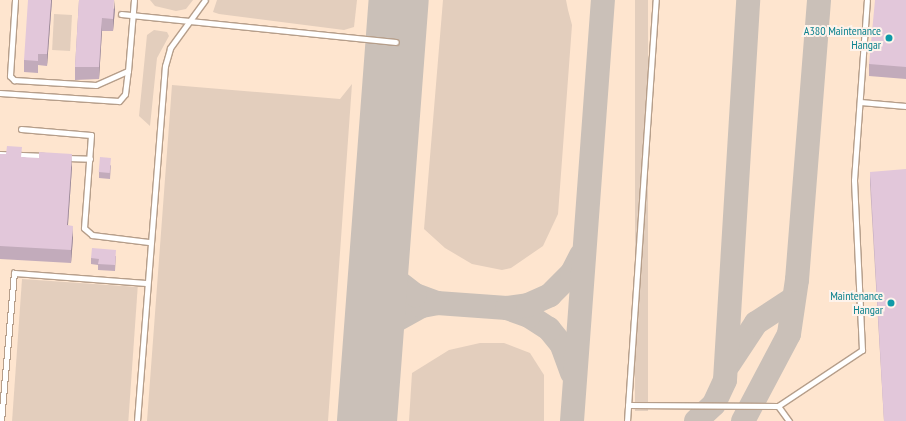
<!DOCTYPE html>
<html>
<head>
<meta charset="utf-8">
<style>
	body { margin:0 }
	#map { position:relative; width:906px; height:421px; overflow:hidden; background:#fef3eb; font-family:"PT Sans Narrow",sans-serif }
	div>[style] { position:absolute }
	.built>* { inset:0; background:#fee5cf; transform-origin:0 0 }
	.green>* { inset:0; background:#e3cebd; transform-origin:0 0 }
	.taxiway>* { height:24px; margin:-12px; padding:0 12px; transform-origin:12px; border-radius:12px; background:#cac0b8 }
	.runway>* { height:60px; margin:-30px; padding:0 30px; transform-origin:30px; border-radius:30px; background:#cac0b8 }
	.roads { filter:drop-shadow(1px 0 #b69e8a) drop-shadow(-1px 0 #b69e8a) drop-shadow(0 1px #b69e8a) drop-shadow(0 -1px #b69e8a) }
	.service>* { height:5px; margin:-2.5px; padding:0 2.5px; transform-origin:2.5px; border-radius:2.5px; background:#fff }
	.wall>* { inset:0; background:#c2abbb }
	.shaded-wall>* { inset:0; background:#9e8b99 }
	.building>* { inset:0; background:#e2c7da; transform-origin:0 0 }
	.dots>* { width:11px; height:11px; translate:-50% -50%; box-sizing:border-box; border:2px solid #fef3eb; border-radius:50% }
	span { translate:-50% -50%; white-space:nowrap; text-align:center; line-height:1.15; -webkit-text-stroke:4px #fef3eb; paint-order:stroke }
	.culture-label { font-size:12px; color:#0d838f }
	.right { translate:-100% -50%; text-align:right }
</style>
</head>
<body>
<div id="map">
	<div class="built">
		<i style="left:0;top:0;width:906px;height:421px"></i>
	</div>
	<div class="green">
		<i style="clip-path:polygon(150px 0,193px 0,186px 9px,176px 11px,155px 6px)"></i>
		<i style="clip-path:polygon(217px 0,357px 0,354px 27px,344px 30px,219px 14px,213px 12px)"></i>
		<i style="clip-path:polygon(443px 0,566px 0,568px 10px,572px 25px,558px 214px,543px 246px,511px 268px,502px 270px,472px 264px,445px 248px,424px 229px)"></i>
		<i style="left:635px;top:0;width:13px;height:411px"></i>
		<i style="left:54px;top:14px;width:18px;height:36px;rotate:3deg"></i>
		<i style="clip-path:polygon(154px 30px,167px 32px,169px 36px,157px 58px,150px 126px,139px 116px,147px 35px)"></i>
		<i style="clip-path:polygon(352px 84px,328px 421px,147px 421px,172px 85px,340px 99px)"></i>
		<i style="left:22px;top:279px;width:116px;height:143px;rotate:4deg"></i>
		<i style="clip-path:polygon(480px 343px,504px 343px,530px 353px,544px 375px,544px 421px,409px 421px,412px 373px,449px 350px)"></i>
	</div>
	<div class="taxiway">
		<i style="left:437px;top:303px;width:70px;rotate:4.1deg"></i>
		<i style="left:372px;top:361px;width:42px;rotate:-63.4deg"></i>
		<i style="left:391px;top:323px;width:35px;rotate:-29deg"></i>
		<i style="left:422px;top:306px;width:15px;rotate:-11deg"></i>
		<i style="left:437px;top:303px;width:23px;rotate:-160deg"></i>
		<i style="left:415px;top:295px;width:23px;rotate:-142deg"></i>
		<i style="left:397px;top:281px;width:49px;rotate:-109.2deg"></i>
		<i style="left:729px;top:364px;width:49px;rotate:-56.6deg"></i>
		<i style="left:756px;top:323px;width:42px;rotate:-33.3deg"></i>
		<i style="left:572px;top:373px;width:30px;rotate:-110deg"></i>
		<i style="left:562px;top:345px;width:21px;rotate:-129deg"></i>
		<i style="left:549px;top:329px;width:24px;rotate:-147deg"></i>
		<i style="left:529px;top:316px;width:23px;rotate:-160deg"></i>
		<i style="left:507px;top:308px;width:21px;rotate:-8deg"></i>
		<i style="left:528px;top:305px;width:24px;rotate:-24deg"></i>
		<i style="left:550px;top:295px;width:31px;rotate:-45deg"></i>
		<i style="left:572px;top:273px;width:20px;rotate:-63deg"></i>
		<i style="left:572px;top:421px;width:422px;rotate:-85.8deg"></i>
		<i style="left:696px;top:421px;width:25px;rotate:-43deg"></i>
		<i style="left:714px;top:404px;width:26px;rotate:-65deg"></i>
		<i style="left:725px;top:380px;width:381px;rotate:-86.5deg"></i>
		<i style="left:743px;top:421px;width:98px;rotate:-62.1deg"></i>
		<i style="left:789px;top:334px;width:55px;rotate:-81.6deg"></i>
		<i style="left:797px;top:280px;width:281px;rotate:-85.5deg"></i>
	</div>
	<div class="runway">
		<i style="left:367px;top:421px;width:422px;rotate:-85.7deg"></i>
	</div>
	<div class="roads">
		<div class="service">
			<i style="left:15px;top:0;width:76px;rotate:93.8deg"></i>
			<i style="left:10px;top:76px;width:6px;rotate:45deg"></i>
			<i style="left:14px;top:80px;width:82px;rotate:3.5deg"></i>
			<i style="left:96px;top:85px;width:35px;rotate:-24deg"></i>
			<i style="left:128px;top:71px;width:71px;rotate:-85.2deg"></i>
			<i style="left:121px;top:14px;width:276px;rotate:5.8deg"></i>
			<i style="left:0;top:93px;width:119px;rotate:3.8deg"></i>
			<i style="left:119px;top:101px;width:9px;rotate:-49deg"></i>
			<i style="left:125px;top:94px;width:23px;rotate:-83deg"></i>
			<i style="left:860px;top:102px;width:46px;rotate:5deg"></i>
			<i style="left:21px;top:129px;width:70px;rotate:4.9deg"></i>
			<i style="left:91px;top:135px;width:93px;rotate:94.3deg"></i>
			<i style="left:84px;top:228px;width:11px;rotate:41deg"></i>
			<i style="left:92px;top:235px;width:57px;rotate:7deg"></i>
			<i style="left:0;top:154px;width:45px;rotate:2.5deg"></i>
			<i style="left:67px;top:158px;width:23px;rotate:2deg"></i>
			<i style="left:628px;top:405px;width:150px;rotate:0.4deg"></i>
			<i style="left:778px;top:406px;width:101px;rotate:-33.7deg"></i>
			<i style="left:862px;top:350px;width:170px;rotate:-92.7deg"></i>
			<i style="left:854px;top:180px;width:180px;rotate:-85.9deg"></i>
			<i style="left:778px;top:406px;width:19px;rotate:54deg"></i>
			<i style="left:1px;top:421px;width:149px;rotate:-85deg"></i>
			<i style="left:14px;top:273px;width:133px;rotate:4.3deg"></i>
			<i style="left:137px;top:421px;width:356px;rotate:-85.5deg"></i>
			<i style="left:165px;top:66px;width:19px;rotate:-74deg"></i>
			<i style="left:170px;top:48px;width:59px;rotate:-53.9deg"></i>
			<i style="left:627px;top:421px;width:422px;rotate:-86.1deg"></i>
		</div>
	</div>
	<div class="wall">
		<i style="clip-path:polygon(52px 0,47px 66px,38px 65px,38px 73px,24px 72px,24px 60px)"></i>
		<i style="clip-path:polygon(79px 0,115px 9px,113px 31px,102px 31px,99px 79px,75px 80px,75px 67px)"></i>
		<i style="clip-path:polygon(906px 0,906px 79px,869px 76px,869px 64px)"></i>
		<i style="clip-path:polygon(0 154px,22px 157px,72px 167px,68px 225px,73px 238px,71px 263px,0 259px)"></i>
		<i style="clip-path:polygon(111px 165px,110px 179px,99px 178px,99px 172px)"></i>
		<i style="clip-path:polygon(870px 172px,906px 421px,884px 421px,870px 184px)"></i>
		<i style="clip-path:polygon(116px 256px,115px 271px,98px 270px,98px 265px,91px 264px,91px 258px)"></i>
	</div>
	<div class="shaded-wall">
		<i style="clip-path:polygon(51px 0,52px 0,47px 66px,47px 54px)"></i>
		<i style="clip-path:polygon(115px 0,115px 9px,113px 31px,113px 19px)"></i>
		<i style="clip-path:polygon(102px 18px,102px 31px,99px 79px,99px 67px)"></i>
		<i style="clip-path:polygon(72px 154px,72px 167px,67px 238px,67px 225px)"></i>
		<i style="clip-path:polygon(73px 226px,73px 238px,71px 263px,71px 250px)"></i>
	</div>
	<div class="building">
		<i style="clip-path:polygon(28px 0,51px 0,47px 54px,38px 54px,38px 61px,24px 60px)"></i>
		<i style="clip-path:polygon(79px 0,114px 0,113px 19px,102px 18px,99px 67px,75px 67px)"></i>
		<i style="clip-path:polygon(875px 0,906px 0,906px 67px,869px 64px)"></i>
		<i style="clip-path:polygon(7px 146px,22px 147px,21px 157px,39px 158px,39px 152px,72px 154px,67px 225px,73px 226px,71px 250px,0 246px,0 154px,6px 154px)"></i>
		<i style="left:100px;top:157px;width:11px;height:15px;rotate:5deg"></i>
		<i style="clip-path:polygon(906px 169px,906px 421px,884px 421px,870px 172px)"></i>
		<i style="clip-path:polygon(92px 248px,116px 250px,115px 265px,98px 264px,99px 259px,91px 258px)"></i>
	</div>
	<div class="dots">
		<i style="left:889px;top:38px;background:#0f9aa8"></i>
		<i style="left:891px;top:303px;background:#0f9aa8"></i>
	</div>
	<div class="culture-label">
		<span class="right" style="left:881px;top:38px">A380 Maintenance<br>Hangar</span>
		<span class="right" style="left:883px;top:303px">Maintenance<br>Hangar</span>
	</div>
</div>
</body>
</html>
